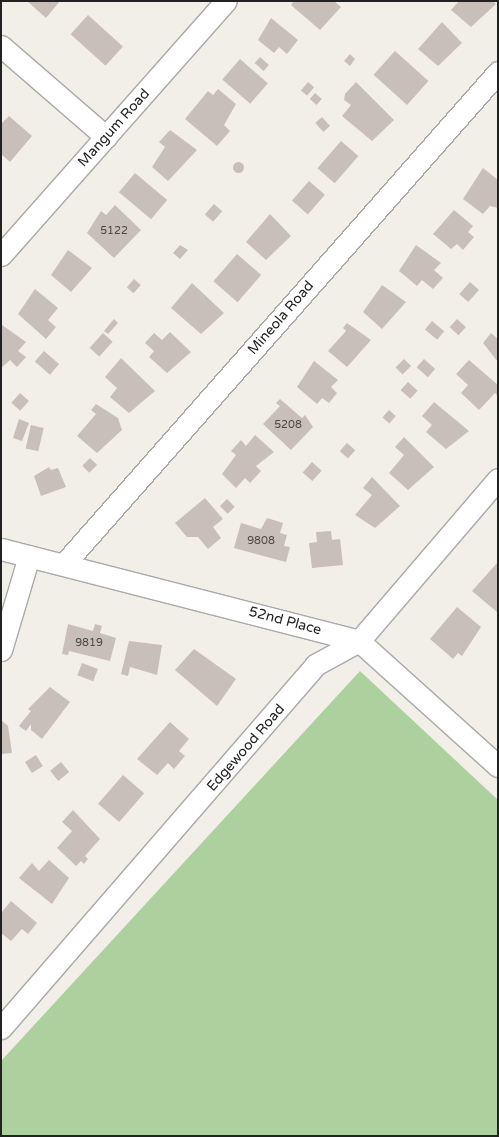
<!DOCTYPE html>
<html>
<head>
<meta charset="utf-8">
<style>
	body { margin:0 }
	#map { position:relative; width:499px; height:1137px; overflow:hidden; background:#f2efe9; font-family:"Varela Round",sans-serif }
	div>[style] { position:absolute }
	.forest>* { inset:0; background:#add19e }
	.building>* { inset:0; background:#c7bfb8; transform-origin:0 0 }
	.round { border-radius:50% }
	.roads { filter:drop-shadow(1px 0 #a9a9a9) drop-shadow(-1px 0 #a9a9a9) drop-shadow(0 1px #a9a9a9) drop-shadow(0 -1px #a9a9a9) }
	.street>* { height:21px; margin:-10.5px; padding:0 10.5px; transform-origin:10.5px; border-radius:10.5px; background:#fff }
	span { translate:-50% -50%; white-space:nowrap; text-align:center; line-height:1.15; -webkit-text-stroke:4px #fff; paint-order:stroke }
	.number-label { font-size:11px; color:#4b4948 }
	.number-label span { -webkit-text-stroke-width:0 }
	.street-label { font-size:14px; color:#222 }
	.frame { position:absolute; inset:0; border:2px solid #222; pointer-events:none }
</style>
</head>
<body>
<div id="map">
	<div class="forest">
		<i style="clip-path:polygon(360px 671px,498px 800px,498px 1136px,1px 1136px,1px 1061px)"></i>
	</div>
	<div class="building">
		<i style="clip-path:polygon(27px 1px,60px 1px,46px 18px)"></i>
		<i style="clip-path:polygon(294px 1px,334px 1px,341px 7px,320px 30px,291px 5px)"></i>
		<i style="clip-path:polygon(459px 1px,493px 1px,496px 4px,471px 27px,451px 10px)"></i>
		<i style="left:88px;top:15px;width:47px;height:26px;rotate:42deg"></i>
		<i style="clip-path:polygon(271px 18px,298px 40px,287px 54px,279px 47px,274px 53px,258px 40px)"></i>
		<i style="clip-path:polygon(442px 22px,462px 43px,438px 66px,418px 49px)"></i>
		<i style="left:395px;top:51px;width:45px;height:32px;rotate:42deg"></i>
		<i style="clip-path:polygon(350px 54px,355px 59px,350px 66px,344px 61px)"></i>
		<i style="left:260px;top:57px;width:12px;height:8px;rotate:42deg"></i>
		<i style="left:240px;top:59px;width:37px;height:27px;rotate:41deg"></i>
		<i style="left:308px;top:82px;width:8px;height:11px;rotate:40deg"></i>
		<i style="clip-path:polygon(356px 82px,394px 120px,372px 141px,342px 116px,351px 105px,344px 100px,345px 94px)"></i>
		<i style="clip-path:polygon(218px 89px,236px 104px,224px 125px,230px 131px,217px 146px,185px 119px,208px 91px,213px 95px)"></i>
		<i style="left:315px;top:93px;width:9px;height:8px;rotate:41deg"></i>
		<i style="clip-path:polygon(9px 116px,32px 136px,10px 162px,1px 154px,1px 124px)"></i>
		<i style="left:322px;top:117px;width:12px;height:9px;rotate:48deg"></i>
		<i style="clip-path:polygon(170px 130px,197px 150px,168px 181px,152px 167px,165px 147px,159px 142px)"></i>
		<i style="left:341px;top:141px;width:23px;height:36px;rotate:41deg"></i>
		<i class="round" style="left:232.5px;top:161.5px;width:11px;height:11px"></i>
		<i style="clip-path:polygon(483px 168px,498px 180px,498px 208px,490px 206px,483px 214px,463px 199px)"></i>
		<i style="left:135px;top:173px;width:42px;height:25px;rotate:40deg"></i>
		<i style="left:309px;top:181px;width:21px;height:26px;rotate:41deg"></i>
		<i style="left:214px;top:204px;width:11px;height:14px;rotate:41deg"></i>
		<i style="clip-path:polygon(115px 205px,141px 230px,114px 258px,87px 233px,101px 211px,106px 215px)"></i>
		<i style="clip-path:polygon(454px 210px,473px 226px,468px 232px,474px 237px,463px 250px,457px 244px,451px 249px,433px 234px)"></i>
		<i style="clip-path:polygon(270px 214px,291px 236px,266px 260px,246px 242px)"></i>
		<i style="clip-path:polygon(180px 245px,188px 250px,180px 259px,173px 253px)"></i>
		<i style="clip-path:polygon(416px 245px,441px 263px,434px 270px,443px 278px,433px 289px,422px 280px,417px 286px,399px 271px)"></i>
		<i style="clip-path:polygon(68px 250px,92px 268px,71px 292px,51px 275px)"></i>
		<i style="left:237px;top:254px;width:32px;height:36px;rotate:41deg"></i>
		<i style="left:134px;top:279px;width:9px;height:11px;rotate:41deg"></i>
		<i style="left:470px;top:282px;width:12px;height:16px;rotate:42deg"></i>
		<i style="clip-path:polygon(192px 283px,224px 313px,201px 334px,171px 308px)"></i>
		<i style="clip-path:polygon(382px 285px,406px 302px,382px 329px,363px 312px)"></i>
		<i style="clip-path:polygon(35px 289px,58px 308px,48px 320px,56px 327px,46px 339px,18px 314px)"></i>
		<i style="clip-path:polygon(114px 319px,118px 323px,108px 334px,104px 331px)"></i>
		<i style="left:457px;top:319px;width:12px;height:11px;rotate:42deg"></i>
		<i style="left:432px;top:321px;width:16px;height:11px;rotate:40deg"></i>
		<i style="clip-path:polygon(347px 323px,371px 340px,347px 367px,328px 351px,346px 331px,343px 328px)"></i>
		<i style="clip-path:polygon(2px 325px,26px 342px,18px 351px,26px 357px,17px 367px,10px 360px,1px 368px)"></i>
		<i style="clip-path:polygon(170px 332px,191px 352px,167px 373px,149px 357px,154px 351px,145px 343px,154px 333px,162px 340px)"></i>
		<i style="left:103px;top:333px;width:13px;height:20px;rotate:42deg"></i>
		<i style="clip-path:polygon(491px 333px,498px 339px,498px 362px,483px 343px)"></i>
		<i style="left:44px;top:351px;width:20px;height:14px;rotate:41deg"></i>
		<i style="clip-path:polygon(121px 358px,155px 391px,129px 413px,110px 397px,117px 388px,105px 377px)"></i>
		<i style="left:404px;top:359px;width:10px;height:12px;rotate:45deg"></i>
		<i style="left:424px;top:359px;width:15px;height:11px;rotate:42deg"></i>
		<i style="clip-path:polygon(469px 360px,498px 385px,498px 396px,495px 393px,479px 410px,461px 393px,468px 385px,456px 374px)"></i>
		<i style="clip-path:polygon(314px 361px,338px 380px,331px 387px,337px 393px,329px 403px,322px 398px,317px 404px,297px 387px)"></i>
		<i style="left:408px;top:382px;width:13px;height:11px;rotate:42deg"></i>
		<i style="left:20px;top:393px;width:12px;height:13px;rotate:42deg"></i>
		<i style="clip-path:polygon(280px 399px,302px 418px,305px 415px,313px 427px,291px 450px,263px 424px,280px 406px,276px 403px)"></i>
		<i style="clip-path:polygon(434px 402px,469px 431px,446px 449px,426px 432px,432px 425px,422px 416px)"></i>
		<i style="clip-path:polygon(96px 404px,118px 418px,122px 430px,97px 453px,77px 436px,96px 414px,91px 410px)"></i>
		<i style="left:389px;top:410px;width:9px;height:10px;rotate:41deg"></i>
		<i style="clip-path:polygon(19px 419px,29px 423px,22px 441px,13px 438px)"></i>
		<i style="left:31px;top:425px;width:13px;height:24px;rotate:13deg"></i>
		<i style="clip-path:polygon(255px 435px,274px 452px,256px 466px,261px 471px,250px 483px,245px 478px,236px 488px,222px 474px,236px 455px,231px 451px,241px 440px,246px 446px)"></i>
		<i style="clip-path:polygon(404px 437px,434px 467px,408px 490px,389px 473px,404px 455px,395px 447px)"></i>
		<i style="left:347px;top:443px;width:11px;height:11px;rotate:41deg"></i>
		<i style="left:90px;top:458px;width:10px;height:11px;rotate:45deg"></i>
		<i style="left:312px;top:462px;width:13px;height:14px;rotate:42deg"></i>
		<i style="clip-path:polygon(49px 467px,51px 470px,58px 468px,66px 487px,41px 496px,34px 476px)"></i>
		<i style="clip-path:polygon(372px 477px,400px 506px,375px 528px,355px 515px,372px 495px,363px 488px)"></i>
		<i style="clip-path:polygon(205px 498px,223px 519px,213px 527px,221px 538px,208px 549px,198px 537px,187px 537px,175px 523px)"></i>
		<i style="left:227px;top:499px;width:11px;height:10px;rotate:45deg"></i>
		<i style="clip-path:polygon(267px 518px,283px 523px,280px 533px,287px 535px,284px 546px,290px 547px,286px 562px,234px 548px,241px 523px,261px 529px)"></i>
		<i style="clip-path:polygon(331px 531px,332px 540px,340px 539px,343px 565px,312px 568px,309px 543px,317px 542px,316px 532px)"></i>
		<i style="clip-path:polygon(498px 562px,498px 611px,497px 612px,472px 591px)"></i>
		<i style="clip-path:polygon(457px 607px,481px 627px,462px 656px,458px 653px,453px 659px,430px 639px)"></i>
		<i style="clip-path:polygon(68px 624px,93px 631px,95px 624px,102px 626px,100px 633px,116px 638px,110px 661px,69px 651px,68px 655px,62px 654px)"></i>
		<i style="clip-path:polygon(129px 641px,162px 645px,157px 675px,130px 667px,128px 676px,121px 674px)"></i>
		<i style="clip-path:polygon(194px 649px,236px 679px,217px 706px,175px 670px)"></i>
		<i style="left:82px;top:663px;width:17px;height:13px;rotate:21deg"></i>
		<i style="clip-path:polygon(50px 687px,70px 702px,42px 739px,31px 730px,31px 724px,26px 731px,19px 726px,31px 711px,28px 709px)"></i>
		<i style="clip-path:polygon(1px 720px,8px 726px,12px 753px,1px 754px)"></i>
		<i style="clip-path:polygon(170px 722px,189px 739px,179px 751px,185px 756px,174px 769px,168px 763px,157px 775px,137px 759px)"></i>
		<i style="left:36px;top:755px;width:13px;height:13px;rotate:58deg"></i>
		<i style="left:61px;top:762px;width:13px;height:14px;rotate:51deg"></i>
		<i style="left:123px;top:775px;width:28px;height:38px;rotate:41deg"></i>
		<i style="clip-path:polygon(73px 810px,100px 839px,85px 856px,88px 859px,84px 864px,81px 861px,76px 866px,57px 848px,72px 831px,62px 822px)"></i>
		<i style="clip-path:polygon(49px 860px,69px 878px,52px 904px,19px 878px,32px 863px,39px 871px)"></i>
		<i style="clip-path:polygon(11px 901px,37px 923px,28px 934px,22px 929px,11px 941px,1px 933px,1px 913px)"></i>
	</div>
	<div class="roads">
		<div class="street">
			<i style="left:1px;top:46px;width:139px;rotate:40.9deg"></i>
			<i style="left:1px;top:255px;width:339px;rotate:-48.5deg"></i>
			<i style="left:1px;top:549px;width:370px;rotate:14.4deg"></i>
			<i style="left:359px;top:641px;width:187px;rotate:42deg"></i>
			<i style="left:64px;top:564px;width:656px;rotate:-48.58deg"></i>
			<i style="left:1px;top:650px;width:98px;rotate:-73.4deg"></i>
			<i style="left:1px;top:1028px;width:480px;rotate:-49.1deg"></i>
			<i style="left:315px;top:665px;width:50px;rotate:-28.6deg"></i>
			<i style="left:359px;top:641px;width:213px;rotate:-49.4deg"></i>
		</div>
	</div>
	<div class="number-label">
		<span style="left:114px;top:231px">5122</span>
		<span style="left:288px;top:425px">5208</span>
		<span style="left:261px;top:541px">9808</span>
		<span style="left:89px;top:643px">9819</span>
	</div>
	<div class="street-label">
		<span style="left:114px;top:128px;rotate:-48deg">Mangum Road</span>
		<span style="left:281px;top:318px;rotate:-49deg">Mineola Road</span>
		<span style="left:285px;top:621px;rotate:15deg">52nd Place</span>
		<span style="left:246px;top:748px;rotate:-49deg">Edgewood Road</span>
	</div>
	<div class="frame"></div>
</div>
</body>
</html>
